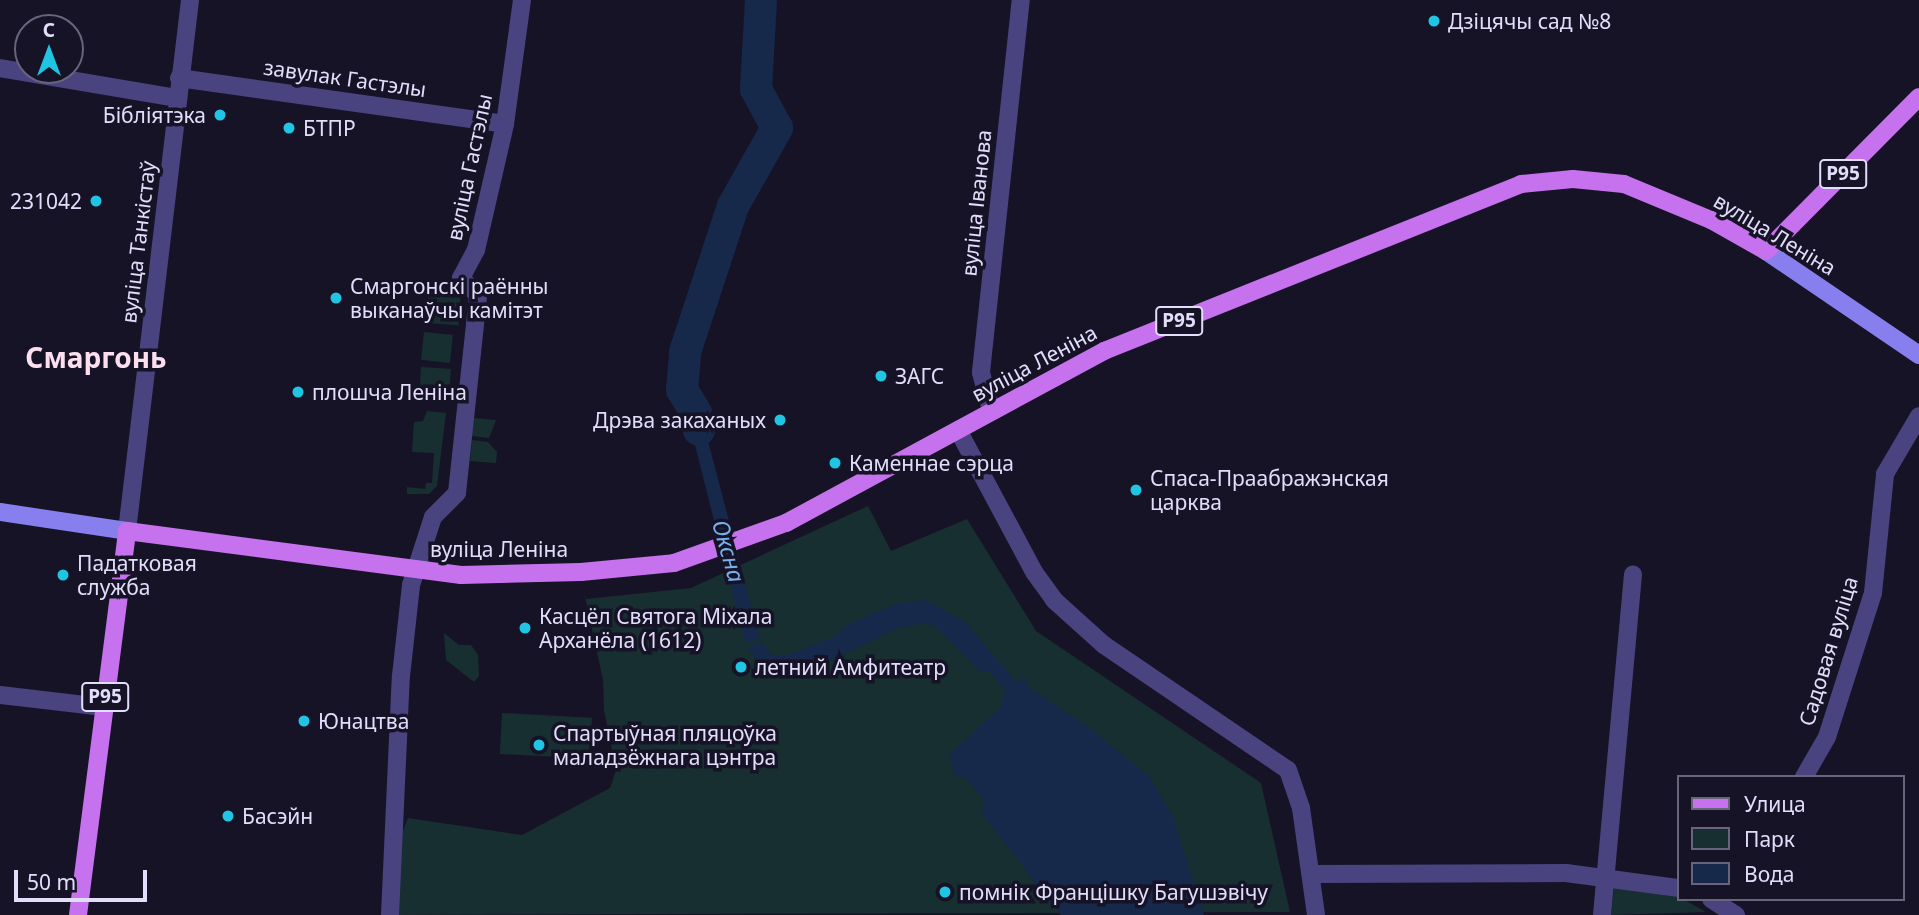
<!DOCTYPE html>
<html>
<head>
<meta charset="utf-8">
<style>
	body { margin:0 }
	#map { position:relative; width:1919px; height:915px; overflow:hidden; background:#171327; font-family:"Noto Sans",sans-serif }
	div>[style] { position:absolute }
	.green>* { inset:0; background:#172f30; transform-origin:0 0 }
	.water>* { inset:0; background:#17294b }
	.river>* { height:32px; margin:-16px; padding:0 16px; transform-origin:16px; border-radius:16px; background:#17294b }
	.minor>* { height:18px; margin:-9px; padding:0 9px; transform-origin:9px; border-radius:9px; background:#494480 }
	.tertiary>* { height:18px; margin:-9px; padding:0 9px; transform-origin:9px; border-radius:9px; background:#494480 }
	.secondary>* { height:18px; margin:-9px; padding:0 9px; transform-origin:9px; border-radius:9px; background:#887fef }
	.primary>* { height:18px; margin:-9px; padding:0 9px; transform-origin:9px; border-radius:9px; background:#c671ed }
	.dots>* { width:19px; height:19px; translate:-50% -50%; box-sizing:border-box; border:4px solid #171327; border-radius:50% }
	span { translate:-50% -50%; white-space:nowrap; text-align:center; line-height:1.15; -webkit-text-stroke:7px #171327; paint-order:stroke }
	.shield-label span { padding:2px 5px; background:#171327; border:2px solid; border-radius:5px; -webkit-text-stroke-width:0 }
	.shield-label { font-size:19px; color:#e2ddfb; font-weight:700 }
	.poi-label { font-size:21px; color:#e2ddfb }
	.left { translate:0 -50%; text-align:left }
	.right { translate:-100% -50%; text-align:right }
	.street-label { font-size:21px; color:#e2ddfb }
	.water-label { font-size:23px; color:#77b1ee; font-style:italic }
	.district-label { font-size:28px; color:#fbdfef; font-weight:700 }
	.legend { position:absolute; left:1677px; top:775px; width:228px; height:126px; box-sizing:border-box; background:#171327; border:2px solid #68647c; margin:0; padding:9px 12px; list-style:none; font-size:21px; color:#e2ddfb }
	.legend li { display:flex; align-items:center; gap:14px; height:35px }
	.legend b { width:35px; border:2px solid #68647c }
	.north { position:absolute; left:14px; top:14px; width:70px; height:70px; box-sizing:border-box; background:#171327; border:2px solid #68647c; border-radius:50%; rotate:0deg; font-size:19px; font-weight:700; line-height:28px; text-align:center; color:#e2ddfb }
	.north::after { content:''; display:block; margin:auto; width:24px; height:32px; background:#20c5e3; clip-path:polygon(50% 0,100% 100%,50% 72%,0 100%) }
	.scale { position:absolute; left:14px; top:870px; width:133px; height:32px; box-sizing:border-box; border:4px solid #e2ddfb; border-top:0; padding-left:9px; font-size:21px; line-height:24px; white-space:nowrap; color:#e2ddfb; -webkit-text-stroke:5px #171327; paint-order:stroke }
</style>
</head>
<body>
<div id="map">
	<div class="green">
		<i style="left:429px;top:289px;width:32px;height:34px;rotate:4deg"></i>
		<i style="left:424px;top:332px;width:29px;height:28px;rotate:6deg"></i>
		<i style="clip-path:polygon(421px 367px,451px 369px,449px 400px,429px 399px,428px 390px,420px 385px)"></i>
		<i style="clip-path:polygon(427px 411px,446px 413px,437px 486px,429px 494px,407px 494px,407px 487px,425px 489px,426px 483px,432px 483px,434px 453px,412px 452px,414px 422px,423px 421px)"></i>
		<i style="clip-path:polygon(473px 418px,496px 420px,489px 438px,472px 436px)"></i>
		<i style="clip-path:polygon(472px 440px,488px 442px,497px 452px,496px 463px,470px 461px)"></i>
		<i style="clip-path:polygon(868px 506px,891px 551px,967px 519px,1036px 631px,1261px 783px,1290px 912px,395px 915px,403px 830px,408px 818px,522px 835px,610px 788px,616px 770px,604px 710px,603px 680px,583px 587px,586px 599px,691px 588px)"></i>
		<i style="clip-path:polygon(444px 633px,459px 645px,471px 645px,478px 655px,479px 676px,474px 682px,446px 660px)"></i>
		<i style="left:502px;top:713px;width:90px;height:41px;rotate:3deg"></i>
		<i style="clip-path:polygon(1614px 888px,1679px 897px,1706px 912px,1611px 915px)"></i>
	</div>
	<div class="water">
		<i style="clip-path:polygon(682px 390px,698px 403px,760px 639px,745px 643px,695px 445px,693px 420px)"></i>
		<i style="clip-path:polygon(926px 600px,965px 622px,1017px 682px,1024px 676px,1031px 689px,1091px 729px,1150px 777px,1173px 817px,1204px 915px,1061px 915px,982px 814px,983px 799px,966px 778px,954px 775px,949px 755px,1000px 708px,1005px 691px,990px 672px,980px 672px,937px 627px,923px 623px,897px 629px,829px 661px,790px 673px,764px 669px,747px 648px,761px 642px,772px 655px,785px 656px,834px 637px,847px 625px,895px 604px)"></i>
	</div>
	<div class="river">
		<i style="left:699px;top:430px;width:17px;rotate:-100deg"></i>
		<i style="left:696px;top:413px;width:27px;rotate:-121deg"></i>
		<i style="left:682px;top:390px;width:38px;rotate:-85deg"></i>
		<i style="left:685px;top:352px;width:154px;rotate:-71.8deg"></i>
		<i style="left:733px;top:206px;width:90px;rotate:-60.6deg"></i>
		<i style="left:777px;top:128px;width:44px;rotate:-118.3deg"></i>
		<i style="left:756px;top:89px;width:89px;rotate:-86.8deg"></i>
	</div>
	<div class="minor">
		<i style="left:179px;top:78px;width:329px;rotate:8deg"></i>
		<i style="left:991px;top:410px;width:39px;rotate:-105deg"></i>
		<i style="left:981px;top:372px;width:374px;rotate:-83.9deg"></i>
		<i style="left:958px;top:430px;width:161px;rotate:61.8deg"></i>
		<i style="left:1034px;top:572px;width:34px;rotate:54deg"></i>
		<i style="left:1054px;top:600px;width:67px;rotate:42deg"></i>
		<i style="left:1104px;top:645px;width:222px;rotate:34.2deg"></i>
		<i style="left:1288px;top:770px;width:40px;rotate:71.1deg"></i>
		<i style="left:1301px;top:808px;width:108px;rotate:82deg"></i>
		<i style="left:0;top:695px;width:105px;rotate:6.6deg"></i>
		<i style="left:1804px;top:777px;width:46px;rotate:-60.1deg"></i>
		<i style="left:1827px;top:737px;width:151px;rotate:-72.3deg"></i>
		<i style="left:1873px;top:593px;width:120px;rotate:-84.2deg"></i>
		<i style="left:1885px;top:474px;width:67px;rotate:-59.6deg"></i>
		<i style="left:1311px;top:874px;width:255px;rotate:-0.2deg"></i>
		<i style="left:1566px;top:873px;width:114px;rotate:7.6deg"></i>
		<i style="left:1711px;top:899px;width:30px;rotate:33deg"></i>
		<i style="left:390px;top:915px;width:239px;rotate:-87.4deg"></i>
		<i style="left:401px;top:676px;width:92px;rotate:-83.7deg"></i>
		<i style="left:411px;top:585px;width:71px;rotate:-72.1deg"></i>
		<i style="left:433px;top:517px;width:34px;rotate:-45deg"></i>
		<i style="left:457px;top:493px;width:199px;rotate:-83.9deg"></i>
		<i style="left:478px;top:295px;width:24px;rotate:-135deg"></i>
		<i style="left:461px;top:278px;width:32px;rotate:-62deg"></i>
		<i style="left:476px;top:250px;width:129px;rotate:-77deg"></i>
		<i style="left:505px;top:124px;width:125px;rotate:-82.2deg"></i>
		<i style="left:1602px;top:915px;width:342px;rotate:-84.8deg"></i>
	</div>
	<div class="tertiary">
		<i style="left:0;top:68px;width:180px;rotate:9.6deg"></i>
		<i style="left:127px;top:531px;width:535px;rotate:-83.23deg"></i>
	</div>
	<div class="secondary">
		<i style="left:1766px;top:251px;width:185px;rotate:34.2deg"></i>
		<i style="left:0;top:512px;width:128px;rotate:8.5deg"></i>
	</div>
	<div class="primary">
		<i style="left:78px;top:915px;width:387px;rotate:-82.7deg"></i>
		<i style="left:127px;top:531px;width:337px;rotate:7.5deg"></i>
		<i style="left:461px;top:575px;width:120px;rotate:-1.4deg"></i>
		<i style="left:581px;top:572px;width:93px;rotate:-5.5deg"></i>
		<i style="left:674px;top:563px;width:119px;rotate:-19.7deg"></i>
		<i style="left:786px;top:523px;width:362px;rotate:-28.4deg"></i>
		<i style="left:1104px;top:351px;width:449px;rotate:-21.8deg"></i>
		<i style="left:1521px;top:184px;width:52px;rotate:-5.5deg"></i>
		<i style="left:1573px;top:179px;width:51px;rotate:5.6deg"></i>
		<i style="left:1624px;top:184px;width:94px;rotate:22.5deg"></i>
		<i style="left:1711px;top:220px;width:63px;rotate:29.4deg"></i>
		<i style="left:1766px;top:251px;width:217px;rotate:-45.2deg"></i>
	</div>
	<div class="dots">
		<i style="left:1434px;top:21px;background:#20c5e3"></i>
		<i style="left:220px;top:115px;background:#20c5e3"></i>
		<i style="left:289px;top:128px;background:#20c5e3"></i>
		<i style="left:96px;top:201px;background:#20c5e3"></i>
		<i style="left:336px;top:298px;background:#20c5e3"></i>
		<i style="left:881px;top:376px;background:#20c5e3"></i>
		<i style="left:298px;top:392px;background:#20c5e3"></i>
		<i style="left:780px;top:420px;background:#20c5e3"></i>
		<i style="left:835px;top:463px;background:#20c5e3"></i>
		<i style="left:1136px;top:490px;background:#20c5e3"></i>
		<i style="left:63px;top:575px;background:#20c5e3"></i>
		<i style="left:525px;top:628px;background:#20c5e3"></i>
		<i style="left:741px;top:667px;background:#20c5e3"></i>
		<i style="left:304px;top:721px;background:#20c5e3"></i>
		<i style="left:539px;top:745px;background:#20c5e3"></i>
		<i style="left:228px;top:816px;background:#20c5e3"></i>
		<i style="left:945px;top:892px;background:#20c5e3"></i>
	</div>
	<div class="shield-label">
		<span style="left:1843px;top:174px">Р95</span>
		<span style="left:1179px;top:321px">Р95</span>
		<span style="left:105px;top:697px">Р95</span>
	</div>
	<div class="poi-label">
		<span class="left" style="left:1448px;top:21px">Дзіцячы сад №8</span>
		<span class="right" style="left:206px;top:115px">Бібліятэка</span>
		<span class="left" style="left:303px;top:128px">БТПР</span>
		<span class="right" style="left:82px;top:201px">231042</span>
		<span class="left" style="left:350px;top:298px">Смаргонскі раённы<br>выканаўчы камітэт</span>
		<span class="left" style="left:895px;top:376px">ЗАГС</span>
		<span class="left" style="left:312px;top:392px">плошча Леніна</span>
		<span class="right" style="left:766px;top:420px">Дрэва закаханых</span>
		<span class="left" style="left:849px;top:463px">Каменнае сэрца</span>
		<span class="left" style="left:1150px;top:490px">Спаса-Праабражэнская<br>царква</span>
		<span class="left" style="left:77px;top:575px">Падатковая<br>служба</span>
		<span class="left" style="left:539px;top:628px">Касцёл Святога Міхала<br>Арханёла (1612)</span>
		<span class="left" style="left:755px;top:667px">летний Амфитеатр</span>
		<span class="left" style="left:318px;top:721px">Юнацтва</span>
		<span class="left" style="left:553px;top:745px">Спартыўная пляцоўка<br>маладзёжнага цэнтра</span>
		<span class="left" style="left:242px;top:816px">Басэйн</span>
		<span class="left" style="left:959px;top:892px">помнік Францішку Багушэвічу</span>
	</div>
	<div class="street-label">
		<span style="left:345px;top:78px;rotate:8deg">завулак Гастэлы</span>
		<span style="left:469px;top:167px;rotate:-78deg">вуліца Гастэлы</span>
		<span style="left:976px;top:203px;rotate:-84deg">вуліца Іванова</span>
		<span style="left:1775px;top:234px;rotate:31deg">вуліца Леніна</span>
		<span style="left:138px;top:242px;rotate:-83deg">вуліца Танкістаў</span>
		<span style="left:1034px;top:363px;rotate:-28deg">вуліца Леніна</span>
		<span style="left:499px;top:549px">вуліца Леніна</span>
		<span style="left:1828px;top:651px;rotate:-73deg">Садовая вуліца</span>
	</div>
	<div class="water-label">
		<span style="left:729px;top:551px;rotate:74deg">Оксна</span>
	</div>
	<div class="district-label">
		<span style="left:96px;top:357px">Смаргонь</span>
	</div>
	<ul class="legend">
	<li><b style="height:9px;background:#c671ed"></b>Улица</li>
	<li><b style="height:19px;background:#172f30"></b>Парк</li>
	<li><b style="height:19px;background:#17294b"></b>Вода</li>
	</ul>
	<div class="north">С</div>
	<div class="scale">50 m</div>
</div>
</body>
</html>
